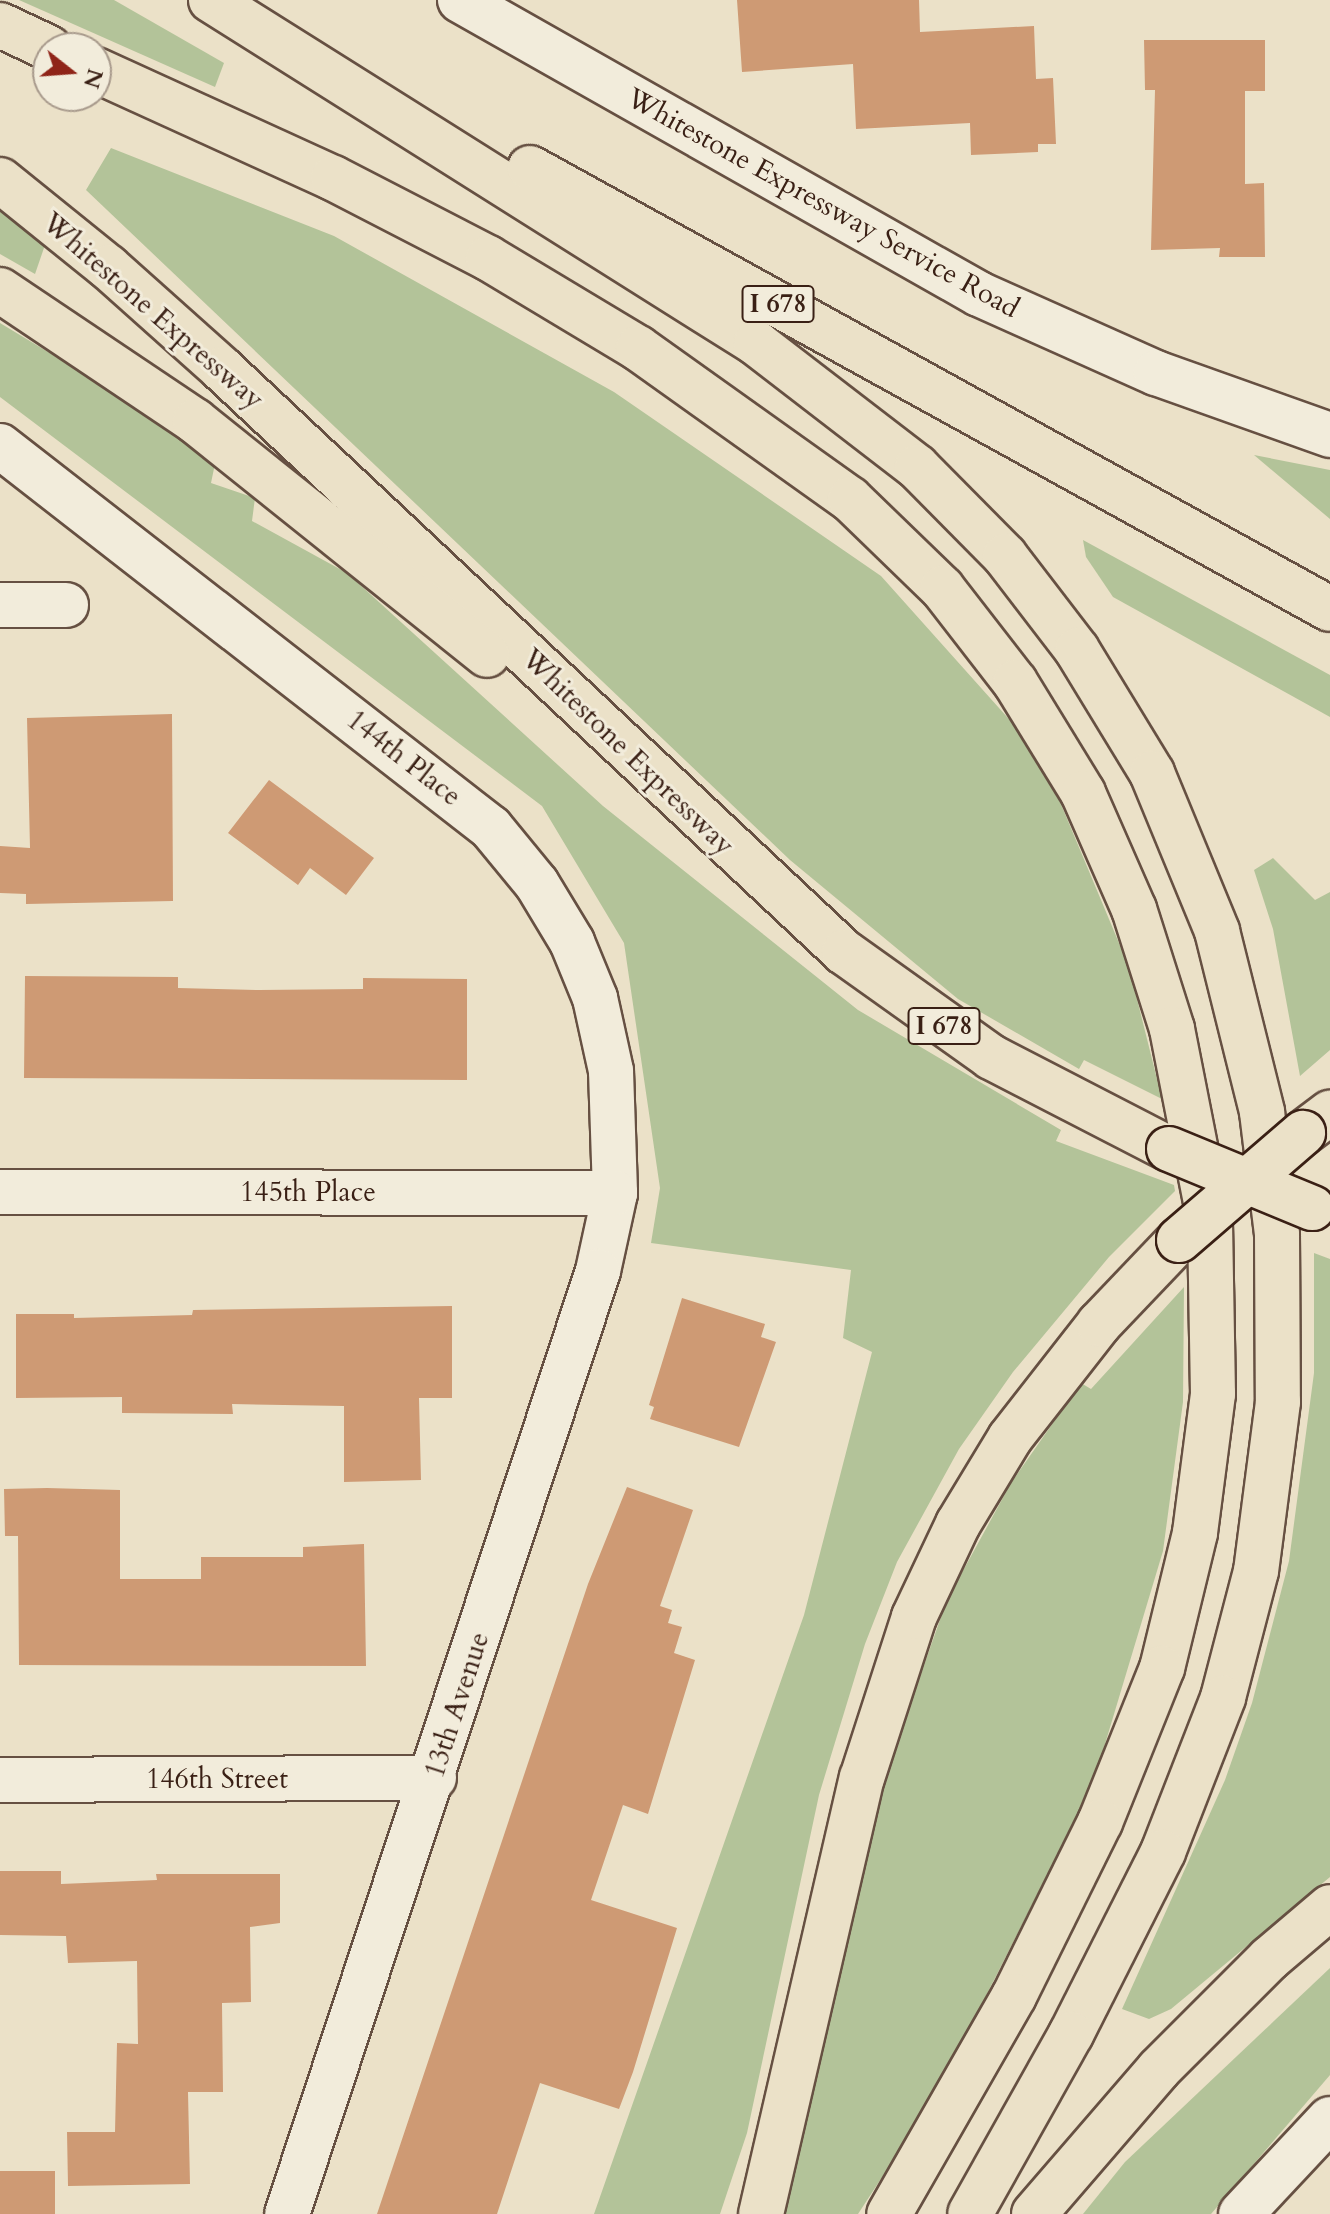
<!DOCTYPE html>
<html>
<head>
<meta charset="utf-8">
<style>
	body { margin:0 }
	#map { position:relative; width:1330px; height:2214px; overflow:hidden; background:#ebe1c8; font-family:Cardo,serif }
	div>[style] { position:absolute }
	.green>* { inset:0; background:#b3c399 }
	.building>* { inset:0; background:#ce9a74; transform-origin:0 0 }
	.roads { filter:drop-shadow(2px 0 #665042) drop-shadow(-2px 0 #665042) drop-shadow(0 2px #665042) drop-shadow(0 -2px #665042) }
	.street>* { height:44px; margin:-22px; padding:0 22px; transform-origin:22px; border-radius:22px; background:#f2ecdb }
	.secondary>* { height:44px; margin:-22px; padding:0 22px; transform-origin:22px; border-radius:22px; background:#f2ecdb }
	.highway>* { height:44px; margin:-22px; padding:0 22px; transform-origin:22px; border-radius:22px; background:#ebe1c8 }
	.bridges { filter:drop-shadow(2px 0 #3a2015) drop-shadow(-2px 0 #3a2015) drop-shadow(0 2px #3a2015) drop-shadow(0 -2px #3a2015) }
	.highway-bridge>* { height:44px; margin:-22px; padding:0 22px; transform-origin:22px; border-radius:22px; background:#ebe1c8 }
	span { translate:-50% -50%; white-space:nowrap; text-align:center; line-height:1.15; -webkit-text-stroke:6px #f2ecdb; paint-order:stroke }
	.shield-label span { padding:2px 6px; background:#f2ecdb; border:2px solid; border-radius:6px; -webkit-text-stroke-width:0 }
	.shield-label { font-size:26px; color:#3a2015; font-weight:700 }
	.street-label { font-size:28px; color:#3a2015 }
	.north { position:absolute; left:32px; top:32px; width:80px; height:80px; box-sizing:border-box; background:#f2ecdb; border:2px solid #a89a8c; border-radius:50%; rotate:107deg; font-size:22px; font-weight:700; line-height:32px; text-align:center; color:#3a2015 }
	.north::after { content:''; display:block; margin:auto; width:28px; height:36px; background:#8f2418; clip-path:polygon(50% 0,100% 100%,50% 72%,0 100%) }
</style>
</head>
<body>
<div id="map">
	<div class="green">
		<i style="clip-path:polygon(19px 0,114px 0,224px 63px,215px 87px)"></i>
		<i style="clip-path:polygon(111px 148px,334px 236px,614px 392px,881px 576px,1040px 754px,1129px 967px,1162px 1099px,1084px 1060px,1079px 1069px,958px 999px,790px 860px,86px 190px)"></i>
		<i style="clip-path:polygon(0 206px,46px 242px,35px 274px,0 254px)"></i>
		<i style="clip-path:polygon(0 323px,217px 454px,211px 483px,255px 498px,252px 521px,347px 573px,603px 806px,858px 1010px,1061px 1130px,1056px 1141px,1174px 1185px,1175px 1191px,1109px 1257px,1013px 1372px,959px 1449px,897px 1562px,865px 1644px,819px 1795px,747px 2133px,720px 2214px,594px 2214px,804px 1615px,872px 1352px,843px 1338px,851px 1270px,651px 1243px,660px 1188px,624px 943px,542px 806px,0 397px)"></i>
		<i style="clip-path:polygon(1254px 455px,1330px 470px,1330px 519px)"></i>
		<i style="clip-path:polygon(1083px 540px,1330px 675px,1330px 717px,1113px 597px,1086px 557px)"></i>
		<i style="clip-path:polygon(1273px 858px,1315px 900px,1330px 892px,1330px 1050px,1300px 1076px,1273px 929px,1254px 870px)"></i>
		<i style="clip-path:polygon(1314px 1253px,1330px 1259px,1330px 1877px,1171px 2009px,1149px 2019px,1122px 2009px,1225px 1780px,1252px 1703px,1289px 1561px,1314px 1373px)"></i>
		<i style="clip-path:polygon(1184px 1287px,1183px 1402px,1163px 1551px,1093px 1784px,937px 2093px,858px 2214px,782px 2214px,887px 1770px,947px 1600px,1011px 1483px,1081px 1383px,1091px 1389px)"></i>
		<i style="clip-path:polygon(1330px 1968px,1330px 2075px,1211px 2214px,1083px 2214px,1125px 2162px)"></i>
	</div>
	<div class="building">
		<i style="clip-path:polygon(737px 0,919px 0,920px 32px,1034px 26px,1036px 79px,1053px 78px,1056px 144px,1038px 144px,1038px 152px,971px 155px,970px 123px,856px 129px,853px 64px,742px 72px)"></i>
		<i style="clip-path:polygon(1144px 40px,1265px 40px,1265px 91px,1245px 91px,1245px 184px,1264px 183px,1265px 257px,1219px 257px,1220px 248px,1151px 250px,1155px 90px,1145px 90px)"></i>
		<i style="clip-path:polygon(172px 714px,173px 901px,26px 904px,26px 894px,0 893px,0 846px,30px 848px,27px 718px)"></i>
		<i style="clip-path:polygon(269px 780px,374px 858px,346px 895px,310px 868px,298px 885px,228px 833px)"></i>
		<i style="clip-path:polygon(25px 976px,178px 977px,178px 988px,259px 990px,363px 989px,363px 978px,467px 979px,467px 1080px,24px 1078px)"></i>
		<i style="clip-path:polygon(682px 1298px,765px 1324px,761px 1337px,776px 1342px,739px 1447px,650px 1419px,654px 1407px,649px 1405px)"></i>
		<i style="clip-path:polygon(452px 1306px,452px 1398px,419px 1398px,421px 1480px,344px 1482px,344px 1406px,232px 1404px,233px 1414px,122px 1413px,122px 1397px,16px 1398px,16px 1314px,74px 1314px,74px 1318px,192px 1315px,193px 1310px)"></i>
		<i style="clip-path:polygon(627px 1487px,693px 1510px,660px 1606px,672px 1610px,668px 1623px,682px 1627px,674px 1653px,695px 1660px,648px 1814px,623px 1805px,591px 1900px,677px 1928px,633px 2072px,619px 2109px,540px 2083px,497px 2214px,377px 2214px,588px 1584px)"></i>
		<i style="clip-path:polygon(47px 1488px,120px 1490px,120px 1579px,201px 1579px,201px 1557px,303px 1557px,303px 1547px,364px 1544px,366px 1666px,19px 1665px,18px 1536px,5px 1536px,4px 1489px)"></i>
		<i style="clip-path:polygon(0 1871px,61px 1871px,61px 1884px,157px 1880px,156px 1874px,280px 1874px,280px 1923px,250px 1927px,251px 2002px,222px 2003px,223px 2092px,188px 2092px,190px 2184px,68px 2186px,67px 2132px,115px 2132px,117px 2043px,138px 2044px,137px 1961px,68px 1963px,66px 1936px,0 1935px)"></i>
		<i style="left:0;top:2171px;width:55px;height:43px"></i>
	</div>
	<div class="roads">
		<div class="street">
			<i style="left:0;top:446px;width:622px;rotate:37.88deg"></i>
			<i style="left:491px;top:828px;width:72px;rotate:50.6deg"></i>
			<i style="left:537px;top:884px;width:68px;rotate:58.9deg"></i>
			<i style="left:572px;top:942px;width:61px;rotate:67.7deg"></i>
			<i style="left:595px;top:998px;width:75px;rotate:77.6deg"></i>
			<i style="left:611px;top:1071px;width:122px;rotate:88.1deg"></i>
			<i style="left:615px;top:1193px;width:80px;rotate:102.3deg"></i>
			<i style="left:598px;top:1271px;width:993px;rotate:108.25deg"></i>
			<i style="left:0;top:605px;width:66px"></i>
			<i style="left:0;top:1192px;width:615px;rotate:0.09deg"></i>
			<i style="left:0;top:1780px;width:434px;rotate:-0.3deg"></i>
		</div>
		<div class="secondary">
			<i style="left:460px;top:0;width:596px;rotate:29.53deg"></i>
			<i style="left:979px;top:294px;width:194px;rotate:24.1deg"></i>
			<i style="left:1156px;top:373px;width:185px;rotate:19.6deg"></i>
			<i style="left:1241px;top:2214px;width:130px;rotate:-46.9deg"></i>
		</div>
		<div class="highway">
			<i style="left:211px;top:0;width:644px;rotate:32.18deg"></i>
			<i style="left:756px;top:343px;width:203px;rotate:37.6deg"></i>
			<i style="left:917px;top:467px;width:125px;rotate:45.3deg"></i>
			<i style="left:1005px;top:556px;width:118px;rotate:52.5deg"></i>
			<i style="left:1077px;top:650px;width:144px;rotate:58.6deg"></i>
			<i style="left:1152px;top:773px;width:171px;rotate:67.6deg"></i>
			<i style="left:1217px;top:931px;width:187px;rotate:76deg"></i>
			<i style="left:1262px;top:1112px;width:124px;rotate:83deg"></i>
			<i style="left:1277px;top:1235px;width:167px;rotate:89.7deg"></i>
			<i style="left:1278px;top:1402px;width:170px;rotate:97.4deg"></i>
			<i style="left:1256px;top:1571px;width:131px;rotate:104.6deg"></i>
			<i style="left:1223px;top:1698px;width:165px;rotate:111.3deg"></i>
			<i style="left:1163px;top:1852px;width:204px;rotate:116.8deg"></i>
			<i style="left:1071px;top:2034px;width:206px;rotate:119.3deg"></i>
			<i style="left:0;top:25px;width:54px;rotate:25.1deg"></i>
			<i style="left:96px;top:70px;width:260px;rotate:24.5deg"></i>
			<i style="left:333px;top:178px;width:174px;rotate:27.3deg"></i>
			<i style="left:488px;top:258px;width:175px;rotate:31deg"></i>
			<i style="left:638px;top:348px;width:260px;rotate:35.5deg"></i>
			<i style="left:850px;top:499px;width:128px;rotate:44.1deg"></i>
			<i style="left:942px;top:588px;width:119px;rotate:52.2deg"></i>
			<i style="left:1015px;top:682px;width:130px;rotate:58.5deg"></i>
			<i style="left:1083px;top:793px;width:127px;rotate:66.3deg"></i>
			<i style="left:1134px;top:909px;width:126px;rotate:72.4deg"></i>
			<i style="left:1172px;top:1029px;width:198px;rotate:78.9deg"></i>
			<i style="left:1210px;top:1223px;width:171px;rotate:89deg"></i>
			<i style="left:1213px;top:1394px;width:140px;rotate:97.4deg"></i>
			<i style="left:1195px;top:1533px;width:139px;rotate:103.7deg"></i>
			<i style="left:1162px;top:1668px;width:166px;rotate:111.9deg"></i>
			<i style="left:1100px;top:1822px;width:194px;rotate:116.3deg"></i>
			<i style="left:1014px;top:1996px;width:251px;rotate:119.8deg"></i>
			<i style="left:530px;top:168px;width:913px;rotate:28.87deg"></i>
			<i style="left:0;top:180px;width:139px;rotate:38.9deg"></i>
			<i style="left:108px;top:267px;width:153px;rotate:41.8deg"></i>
			<i style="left:222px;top:369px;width:853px;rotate:43.15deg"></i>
			<i style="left:844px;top:952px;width:181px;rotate:35.5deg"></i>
			<i style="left:991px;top:1057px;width:200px;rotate:27.3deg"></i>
			<i style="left:0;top:290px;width:235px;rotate:33.9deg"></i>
			<i style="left:195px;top:421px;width:374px;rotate:38.7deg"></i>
			<i style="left:1303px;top:1133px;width:34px;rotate:-37deg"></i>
			<i style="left:761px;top:2214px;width:448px;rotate:-77deg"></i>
			<i style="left:862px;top:1778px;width:169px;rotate:-72.1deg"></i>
			<i style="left:914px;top:1617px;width:103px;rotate:-64.7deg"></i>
			<i style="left:958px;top:1524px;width:100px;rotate:-58.8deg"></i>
			<i style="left:1010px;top:1438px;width:145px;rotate:-52deg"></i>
			<i style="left:1099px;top:1324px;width:116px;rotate:-46.4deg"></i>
			<i style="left:1034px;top:2214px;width:191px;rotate:-49.2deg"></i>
			<i style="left:1159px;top:2069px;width:156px;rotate:-45deg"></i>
			<i style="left:1269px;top:1959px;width:80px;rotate:-40.4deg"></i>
		</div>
	</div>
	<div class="bridges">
		<div class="highway-bridge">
			<i style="left:1169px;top:1149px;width:155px;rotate:22.4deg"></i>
			<i style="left:1179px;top:1240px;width:164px;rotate:-40.8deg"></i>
		</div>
	</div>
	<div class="shield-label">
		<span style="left:778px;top:304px">I 678</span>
		<span style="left:944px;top:1026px">I 678</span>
	</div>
	<div class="street-label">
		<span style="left:823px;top:203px;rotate:29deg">Whitestone Expressway Service Road</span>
		<span style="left:153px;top:311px;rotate:41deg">Whitestone Expressway</span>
		<span style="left:628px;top:752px;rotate:44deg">Whitestone Expressway</span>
		<span style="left:404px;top:758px;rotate:38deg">144th Place</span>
		<span style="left:308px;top:1192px">145th Place</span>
		<span style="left:457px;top:1705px;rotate:-72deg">13th Avenue</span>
		<span style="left:217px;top:1779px">146th Street</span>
	</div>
	<div class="north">N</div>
</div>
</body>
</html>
